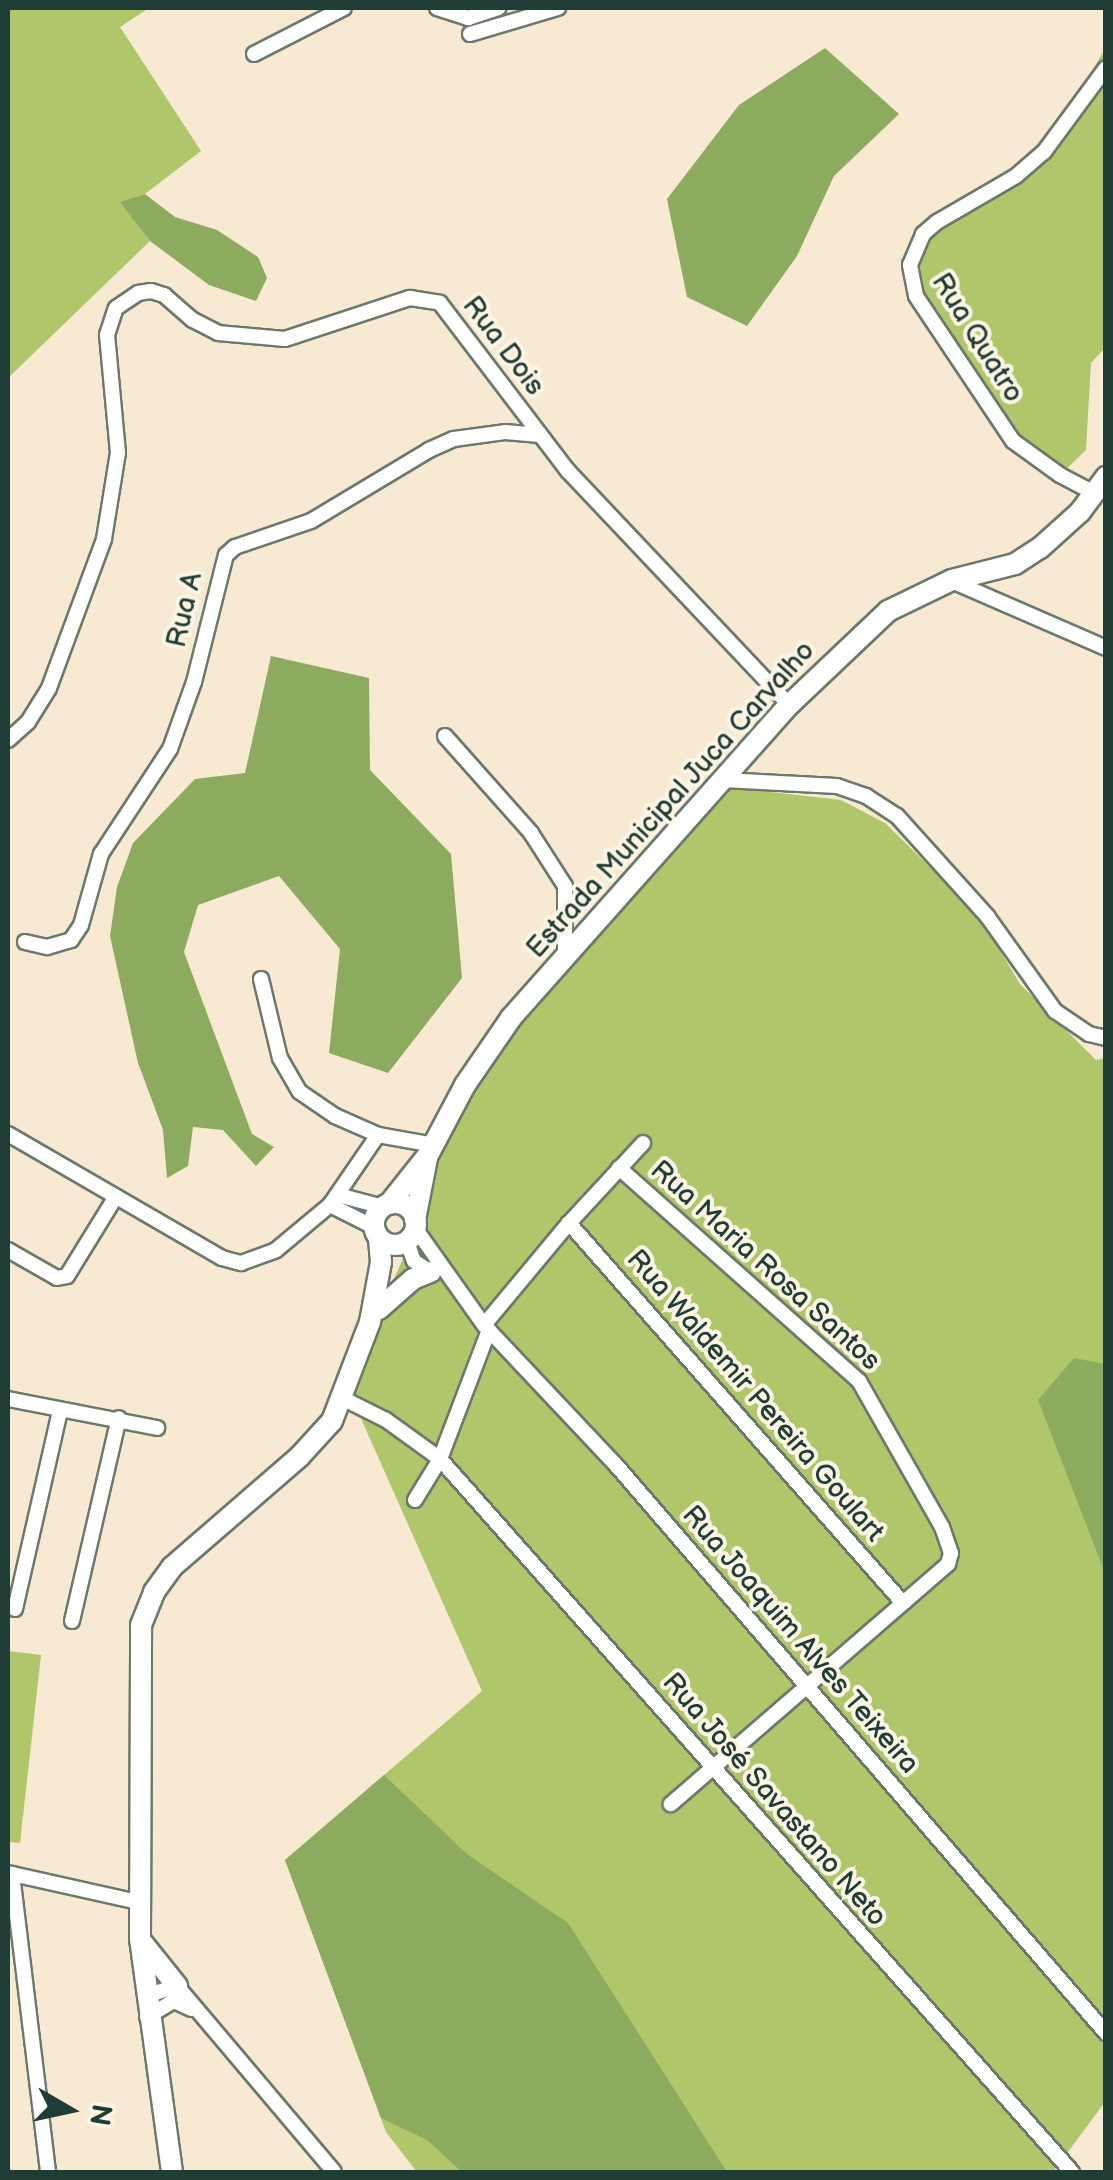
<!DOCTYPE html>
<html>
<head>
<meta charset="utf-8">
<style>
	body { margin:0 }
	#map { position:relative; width:1113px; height:2180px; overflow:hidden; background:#f7e9d2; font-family:"Balsamiq Sans",sans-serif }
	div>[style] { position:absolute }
	.green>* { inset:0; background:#b0c66b }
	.forest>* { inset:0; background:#8cab5f }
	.roads { filter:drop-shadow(2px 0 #6b796b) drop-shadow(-2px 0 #6b796b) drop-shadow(0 2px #6b796b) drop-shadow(0 -2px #6b796b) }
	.street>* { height:14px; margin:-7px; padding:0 7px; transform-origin:7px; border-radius:7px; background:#fff }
	.secondary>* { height:20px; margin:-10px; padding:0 10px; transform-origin:10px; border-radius:10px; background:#fff }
	.secondary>.ring { margin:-10px; padding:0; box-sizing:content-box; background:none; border:20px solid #fff; border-radius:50% }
	span { translate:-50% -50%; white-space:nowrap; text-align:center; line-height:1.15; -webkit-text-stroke:8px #fcf5e5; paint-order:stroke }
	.street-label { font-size:28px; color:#1f3d34 }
	.frame { position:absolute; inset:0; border:10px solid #1f3d34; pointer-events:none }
	.north { position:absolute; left:20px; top:2060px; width:100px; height:100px; -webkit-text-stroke:8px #fcf5e5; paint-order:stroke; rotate:99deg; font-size:28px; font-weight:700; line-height:40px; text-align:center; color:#1f3d34 }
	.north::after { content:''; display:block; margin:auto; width:35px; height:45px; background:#1f3d34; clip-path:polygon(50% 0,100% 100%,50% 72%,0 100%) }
</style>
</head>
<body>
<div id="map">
	<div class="green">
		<i style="clip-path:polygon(8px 8px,149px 8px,120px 27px,201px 151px,145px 194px,121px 202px,150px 241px,8px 378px)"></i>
		<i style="clip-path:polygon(1105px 49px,1105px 348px,1091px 363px,1086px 450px,1060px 475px,1013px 441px,916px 296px,910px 265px,950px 212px,1044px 152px)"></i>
		<i style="clip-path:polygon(728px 787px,841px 800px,885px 823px,979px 915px,1020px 984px,1096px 1060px,1105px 1058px,1105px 2102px,1053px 2172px,417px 2172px,386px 2132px,285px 1860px,482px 1691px,351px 1396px,383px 1303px,425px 1210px,443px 1149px,470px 1087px,515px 1023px)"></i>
		<i style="clip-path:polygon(8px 1651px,41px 1655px,20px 1843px,8px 1842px)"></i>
	</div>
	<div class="forest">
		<i style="clip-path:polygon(825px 48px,899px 114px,834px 176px,797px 256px,747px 326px,687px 297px,667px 199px,739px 105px)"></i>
		<i style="clip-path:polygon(145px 194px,175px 217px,217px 230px,258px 257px,267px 278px,256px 301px,209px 285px,150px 241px,120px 202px)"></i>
		<i style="clip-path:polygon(271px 656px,369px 678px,370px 770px,451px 854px,462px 978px,388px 1073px,329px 1053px,340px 949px,279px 876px,198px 905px,184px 952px,252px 1134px,274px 1147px,256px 1166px,223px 1130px,193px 1127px,188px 1166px,167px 1178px,163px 1130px,138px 1063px,110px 936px,117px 887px,133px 843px,195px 779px,245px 773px)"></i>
		<i style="clip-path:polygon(1074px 1358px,1105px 1364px,1105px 1573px,1038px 1400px)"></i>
		<i style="clip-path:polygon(384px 1775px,467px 1854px,568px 1923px,727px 2172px,462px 2172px,427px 2140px,381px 2118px,285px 1860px)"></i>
	</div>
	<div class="roads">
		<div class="street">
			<i style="left:437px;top:8px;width:33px;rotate:18deg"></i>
			<i style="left:468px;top:18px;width:32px;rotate:-18deg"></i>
			<i style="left:470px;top:34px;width:92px;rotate:-16.5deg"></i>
			<i style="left:254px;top:54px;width:101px;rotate:-27.1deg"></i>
			<i style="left:1096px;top:494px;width:41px;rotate:-152.2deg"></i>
			<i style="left:1060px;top:475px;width:58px;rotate:-144.1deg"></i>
			<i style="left:1013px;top:441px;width:174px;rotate:-123.8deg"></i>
			<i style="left:916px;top:296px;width:32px;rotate:-101deg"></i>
			<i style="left:910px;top:265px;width:34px;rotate:-67deg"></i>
			<i style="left:923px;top:234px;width:18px;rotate:-41deg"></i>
			<i style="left:937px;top:222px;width:91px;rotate:-30.2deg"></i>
			<i style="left:1016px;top:176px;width:37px;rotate:-41deg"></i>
			<i style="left:1044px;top:152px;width:104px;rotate:-53.6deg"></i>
			<i style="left:952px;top:581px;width:168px;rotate:23.5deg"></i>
			<i style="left:445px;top:736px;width:130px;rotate:48.4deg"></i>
			<i style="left:531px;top:833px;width:63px;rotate:57.3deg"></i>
			<i style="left:565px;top:886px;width:72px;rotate:90deg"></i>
			<i style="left:8px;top:740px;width:27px;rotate:-42deg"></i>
			<i style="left:28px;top:722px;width:40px;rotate:-58deg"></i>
			<i style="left:49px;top:688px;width:159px;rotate:-69.7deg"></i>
			<i style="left:104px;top:539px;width:87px;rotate:-80.8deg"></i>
			<i style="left:118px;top:453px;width:119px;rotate:-95.3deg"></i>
			<i style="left:107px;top:335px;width:28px;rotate:-72deg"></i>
			<i style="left:116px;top:308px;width:27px;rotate:-34deg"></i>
			<i style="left:138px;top:293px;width:13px;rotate:-9deg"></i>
			<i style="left:151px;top:291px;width:14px;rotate:17deg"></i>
			<i style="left:164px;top:295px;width:38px;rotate:41deg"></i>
			<i style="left:193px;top:320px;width:28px;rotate:27deg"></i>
			<i style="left:218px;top:333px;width:67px;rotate:5.1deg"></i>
			<i style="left:285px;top:339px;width:132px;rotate:-18.2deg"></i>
			<i style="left:410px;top:298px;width:30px;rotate:9deg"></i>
			<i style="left:440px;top:303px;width:211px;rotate:52.7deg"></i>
			<i style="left:568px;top:471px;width:322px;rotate:46.6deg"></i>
			<i style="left:723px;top:780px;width:114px;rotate:3deg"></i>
			<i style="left:837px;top:786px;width:31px;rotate:19deg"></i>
			<i style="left:866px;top:796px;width:37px;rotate:33deg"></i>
			<i style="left:897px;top:816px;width:135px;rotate:48deg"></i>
			<i style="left:987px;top:916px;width:117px;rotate:54.4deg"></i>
			<i style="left:1055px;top:1011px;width:41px;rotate:34.1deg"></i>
			<i style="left:1089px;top:1034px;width:17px;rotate:13deg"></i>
			<i style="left:25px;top:942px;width:23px;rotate:13deg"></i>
			<i style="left:47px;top:947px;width:25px;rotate:-16deg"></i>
			<i style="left:71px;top:940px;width:18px;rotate:-56deg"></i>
			<i style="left:81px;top:925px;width:74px;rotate:-74.3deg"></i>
			<i style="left:101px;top:854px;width:126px;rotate:-56.7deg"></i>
			<i style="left:170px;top:749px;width:71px;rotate:-70.3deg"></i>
			<i style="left:194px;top:682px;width:131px;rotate:-75.9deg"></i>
			<i style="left:226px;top:555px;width:12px;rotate:-42deg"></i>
			<i style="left:235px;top:547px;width:80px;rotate:-18.9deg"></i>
			<i style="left:311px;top:521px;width:138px;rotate:-31deg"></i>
			<i style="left:429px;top:450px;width:27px;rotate:-24deg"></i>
			<i style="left:454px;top:439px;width:51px;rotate:-7.8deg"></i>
			<i style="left:505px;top:432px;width:32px;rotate:5deg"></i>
			<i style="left:261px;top:979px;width:81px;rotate:76.5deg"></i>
			<i style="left:280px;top:1058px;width:39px;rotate:60deg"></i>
			<i style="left:300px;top:1092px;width:42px;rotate:34.4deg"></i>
			<i style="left:335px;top:1116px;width:47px;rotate:23.8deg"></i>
			<i style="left:378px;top:1135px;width:57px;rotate:10.1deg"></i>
			<i style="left:8px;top:1134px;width:247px;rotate:30.1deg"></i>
			<i style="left:222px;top:1258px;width:20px;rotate:15deg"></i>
			<i style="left:241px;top:1263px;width:37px;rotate:-20deg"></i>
			<i style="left:276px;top:1250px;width:70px;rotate:-39.8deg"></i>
			<i style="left:330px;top:1205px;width:85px;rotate:-55.6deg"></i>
			<i style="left:619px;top:1168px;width:321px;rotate:41.6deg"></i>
			<i style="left:859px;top:1381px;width:168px;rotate:60.4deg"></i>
			<i style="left:942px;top:1527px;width:28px;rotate:71deg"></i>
			<i style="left:951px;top:1553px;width:11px;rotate:105deg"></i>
			<i style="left:948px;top:1564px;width:367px;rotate:139.1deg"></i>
			<i style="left:338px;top:1195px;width:47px;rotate:14.9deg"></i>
			<i style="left:330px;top:1205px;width:49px;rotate:26.6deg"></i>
			<i style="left:569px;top:1223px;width:506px;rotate:48.69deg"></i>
			<i style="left:415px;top:1228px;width:119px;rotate:54.6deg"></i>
			<i style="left:484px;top:1325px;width:192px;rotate:46.7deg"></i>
			<i style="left:616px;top:1465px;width:750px;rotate:49.22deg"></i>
			<i style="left:407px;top:1242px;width:20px;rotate:70deg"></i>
			<i style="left:414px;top:1261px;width:23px;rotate:34deg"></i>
			<i style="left:8px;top:1250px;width:56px;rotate:29.7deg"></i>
			<i style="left:57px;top:1278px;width:10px;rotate:-11deg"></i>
			<i style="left:67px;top:1276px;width:92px;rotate:-58.4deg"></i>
			<i style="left:484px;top:1325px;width:133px;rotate:-50.2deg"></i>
			<i style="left:569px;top:1223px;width:109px;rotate:-47.2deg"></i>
			<i style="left:8px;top:1399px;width:152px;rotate:11deg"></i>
			<i style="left:344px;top:1399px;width:47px;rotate:26.6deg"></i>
			<i style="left:386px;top:1420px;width:67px;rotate:35.8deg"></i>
			<i style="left:440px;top:1459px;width:953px;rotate:48.45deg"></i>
			<i style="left:415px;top:1500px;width:48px;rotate:-58.6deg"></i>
			<i style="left:440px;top:1459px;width:138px;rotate:-69.2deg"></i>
			<i style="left:15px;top:1609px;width:203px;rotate:-77.2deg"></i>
			<i style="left:72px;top:1621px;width:208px;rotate:-77deg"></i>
			<i style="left:8px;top:1873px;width:133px;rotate:12.6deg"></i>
			<i style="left:12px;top:1874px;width:300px;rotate:83.1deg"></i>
			<i style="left:145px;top:1996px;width:34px;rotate:-17deg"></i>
			<i style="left:177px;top:1986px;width:243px;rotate:49.8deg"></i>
			<i style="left:147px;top:2017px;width:31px;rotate:-31deg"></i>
			<i style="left:174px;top:2001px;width:19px;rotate:25deg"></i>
		</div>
		<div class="secondary">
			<i class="ring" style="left:374px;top:1203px;width:22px;height:22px"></i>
			<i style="left:389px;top:1204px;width:63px;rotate:-51.5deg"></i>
			<i style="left:428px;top:1155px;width:79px;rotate:-62.1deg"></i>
			<i style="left:465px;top:1085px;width:81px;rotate:-55.5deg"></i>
			<i style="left:511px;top:1018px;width:419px;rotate:-48.4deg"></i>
			<i style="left:789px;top:705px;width:137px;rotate:-43.5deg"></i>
			<i style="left:888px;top:611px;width:71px;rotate:-25.8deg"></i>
			<i style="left:952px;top:580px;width:65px;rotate:-14.3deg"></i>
			<i style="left:1015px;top:564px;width:30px;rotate:-33deg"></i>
			<i style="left:1040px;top:548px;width:54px;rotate:-42deg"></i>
			<i style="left:1080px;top:512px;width:44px;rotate:-53.4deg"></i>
			<i style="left:415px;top:1220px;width:63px;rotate:-79deg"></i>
			<i style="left:379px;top:1309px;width:45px;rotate:-41.4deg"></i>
			<i style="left:413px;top:1279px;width:18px;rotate:-22deg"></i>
			<i style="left:141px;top:1941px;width:58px;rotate:51.3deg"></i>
			<i style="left:172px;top:2172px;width:235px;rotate:-97.8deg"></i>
			<i style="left:140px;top:1939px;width:314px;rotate:-89.8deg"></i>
			<i style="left:141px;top:1625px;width:35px;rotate:-68deg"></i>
			<i style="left:154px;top:1592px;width:31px;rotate:-54deg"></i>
			<i style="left:172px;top:1567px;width:169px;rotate:-40.9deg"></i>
			<i style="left:300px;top:1456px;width:47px;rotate:-47.6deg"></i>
			<i style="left:332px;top:1421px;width:106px;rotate:-69deg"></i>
			<i style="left:370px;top:1322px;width:61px;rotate:-79.6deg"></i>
			<i style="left:381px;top:1262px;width:24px;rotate:-95deg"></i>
		</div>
	</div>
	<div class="street-label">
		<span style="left:977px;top:338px;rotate:58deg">Rua Quatro</span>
		<span style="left:503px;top:346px;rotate:53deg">Rua Dois</span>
		<span style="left:185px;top:610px;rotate:-77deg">Rua A</span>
		<span style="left:671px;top:800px;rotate:-48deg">Estrada Municipal Juca Carvalho</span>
		<span style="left:765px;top:1266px;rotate:42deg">Rua Maria Rosa Santos</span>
		<span style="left:755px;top:1396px;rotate:49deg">Rua Waldemir Pereira Goulart</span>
		<span style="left:800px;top:1640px;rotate:49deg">Rua Joaquim Alves Teixeira</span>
		<span style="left:774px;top:1800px;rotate:49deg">Rua José Savastano Neto</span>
	</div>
	<div class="frame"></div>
	<div class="north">N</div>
</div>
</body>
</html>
